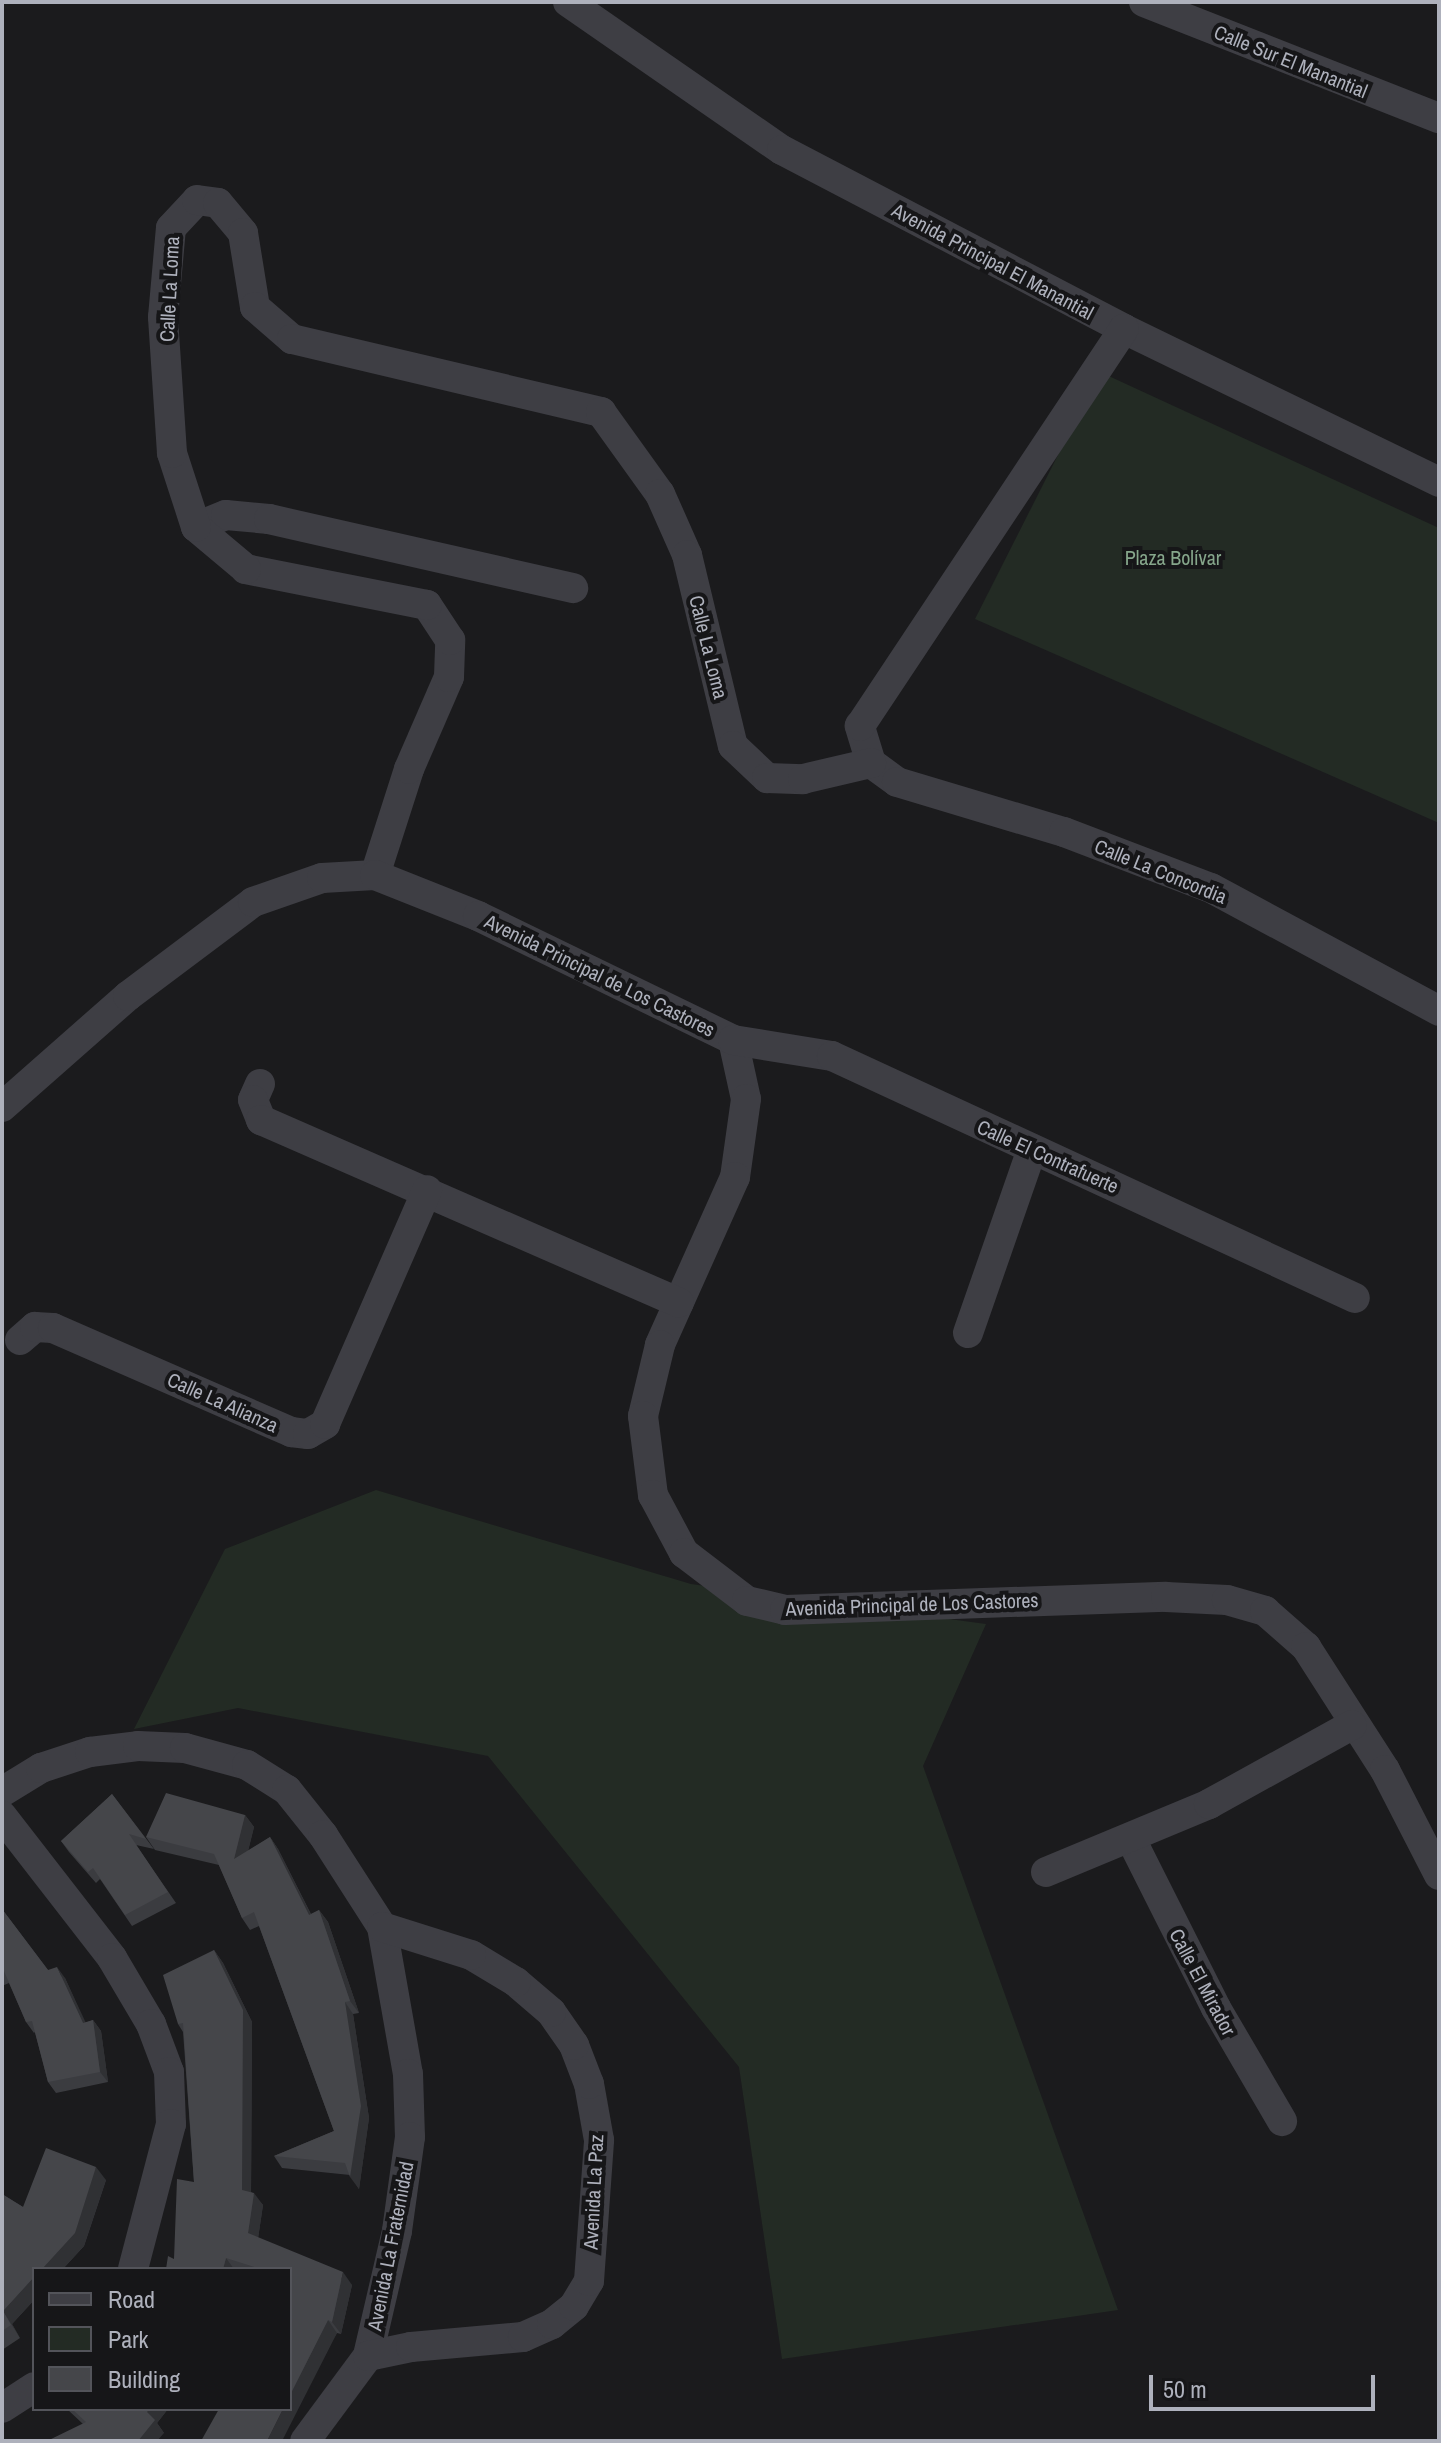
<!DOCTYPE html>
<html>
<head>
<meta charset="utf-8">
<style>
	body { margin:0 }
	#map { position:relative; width:1441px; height:2443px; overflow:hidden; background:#1b1b1d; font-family:"Archivo Narrow",sans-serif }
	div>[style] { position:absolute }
	.green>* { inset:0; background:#232b24 }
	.street>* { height:30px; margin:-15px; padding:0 15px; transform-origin:15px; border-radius:15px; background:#3e3e44 }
	.wall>* { inset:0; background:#3b3c40 }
	.shaded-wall>* { inset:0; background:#303134 }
	.building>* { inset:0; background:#45464a }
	span { translate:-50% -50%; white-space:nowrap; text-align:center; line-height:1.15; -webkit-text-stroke:8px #161618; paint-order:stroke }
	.street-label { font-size:20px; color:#aeb1bc }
	.park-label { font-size:20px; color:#86a68b }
	.frame { position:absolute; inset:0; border:4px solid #aeb1bc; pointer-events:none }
	.legend { position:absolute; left:32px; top:2267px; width:260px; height:144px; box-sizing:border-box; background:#161618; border:2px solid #53545a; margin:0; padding:10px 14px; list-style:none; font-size:24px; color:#aeb1bc }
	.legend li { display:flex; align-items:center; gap:16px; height:40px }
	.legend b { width:40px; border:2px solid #53545a }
	.scale { position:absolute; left:1149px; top:2375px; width:226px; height:36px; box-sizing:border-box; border:4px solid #aeb1bc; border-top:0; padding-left:10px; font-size:24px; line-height:28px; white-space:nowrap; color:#aeb1bc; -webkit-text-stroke:6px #161618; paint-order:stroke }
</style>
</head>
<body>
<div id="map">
	<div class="green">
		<i style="clip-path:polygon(1100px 372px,1439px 528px,1439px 823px,975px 619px)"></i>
		<i style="clip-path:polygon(376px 1490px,691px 1584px,986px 1624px,923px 1766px,1118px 2310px,782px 2359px,739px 2067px,488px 1756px,238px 1708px,134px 1729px,225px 1549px)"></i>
	</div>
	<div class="street">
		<i style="left:568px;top:2px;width:260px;rotate:34.7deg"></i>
		<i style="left:782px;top:150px;width:386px;rotate:27.6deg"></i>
		<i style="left:1124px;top:329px;width:350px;rotate:25.9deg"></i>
		<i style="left:1144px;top:2px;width:317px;rotate:21.5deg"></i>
		<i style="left:196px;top:527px;width:32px;rotate:-22deg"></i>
		<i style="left:226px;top:515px;width:43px;rotate:5.3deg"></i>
		<i style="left:269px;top:519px;width:312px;rotate:12.8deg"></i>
		<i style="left:871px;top:763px;width:32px;rotate:36deg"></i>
		<i style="left:897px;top:782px;width:174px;rotate:16.7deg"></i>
		<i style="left:1064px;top:832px;width:157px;rotate:20.9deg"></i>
		<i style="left:1211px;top:888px;width:259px;rotate:28.3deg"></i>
		<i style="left:871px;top:763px;width:39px;rotate:-107deg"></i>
		<i style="left:860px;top:726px;width:477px;rotate:-56.4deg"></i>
		<i style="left:375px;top:875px;width:111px;rotate:-72.2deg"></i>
		<i style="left:409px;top:769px;width:100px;rotate:-66.5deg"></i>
		<i style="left:449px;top:677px;width:37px;rotate:-88deg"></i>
		<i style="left:450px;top:640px;width:42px;rotate:-123.3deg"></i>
		<i style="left:427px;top:605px;width:185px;rotate:-168.8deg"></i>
		<i style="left:246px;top:569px;width:65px;rotate:-140deg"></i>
		<i style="left:196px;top:527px;width:78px;rotate:-108deg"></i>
		<i style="left:172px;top:453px;width:136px;rotate:-93.8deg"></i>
		<i style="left:163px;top:317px;width:89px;rotate:-84.9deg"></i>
		<i style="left:171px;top:228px;width:38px;rotate:-47deg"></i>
		<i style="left:197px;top:200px;width:21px;rotate:8deg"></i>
		<i style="left:218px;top:203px;width:39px;rotate:50deg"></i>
		<i style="left:243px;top:233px;width:75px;rotate:80.8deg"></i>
		<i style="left:255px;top:307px;width:49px;rotate:40.9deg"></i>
		<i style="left:292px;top:339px;width:318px;rotate:13.3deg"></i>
		<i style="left:601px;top:412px;width:101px;rotate:54.3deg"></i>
		<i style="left:660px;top:494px;width:67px;rotate:66.1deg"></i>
		<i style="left:687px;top:555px;width:196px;rotate:76.5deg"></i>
		<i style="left:733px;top:746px;width:47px;rotate:43.3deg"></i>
		<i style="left:767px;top:778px;width:36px;rotate:2deg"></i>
		<i style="left:803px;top:779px;width:70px;rotate:-13.2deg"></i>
		<i style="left:733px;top:1040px;width:60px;rotate:77.6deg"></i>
		<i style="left:746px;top:1099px;width:79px;rotate:98deg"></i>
		<i style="left:735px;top:1177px;width:184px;rotate:114.1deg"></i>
		<i style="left:660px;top:1345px;width:73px;rotate:103.5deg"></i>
		<i style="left:643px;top:1416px;width:80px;rotate:82.8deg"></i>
		<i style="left:653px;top:1495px;width:66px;rotate:61.9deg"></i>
		<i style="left:684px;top:1553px;width:79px;rotate:37.3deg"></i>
		<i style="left:747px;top:1601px;width:39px;rotate:13deg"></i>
		<i style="left:785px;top:1610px;width:381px;rotate:-2deg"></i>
		<i style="left:1166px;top:1597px;width:61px;rotate:2.8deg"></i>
		<i style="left:1227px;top:1600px;width:40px;rotate:16deg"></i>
		<i style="left:1265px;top:1611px;width:55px;rotate:41.3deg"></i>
		<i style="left:1306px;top:1647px;width:146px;rotate:57.3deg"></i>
		<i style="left:1385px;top:1770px;width:118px;rotate:62.8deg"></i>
		<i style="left:260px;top:1084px;width:17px;rotate:114deg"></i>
		<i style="left:253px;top:1100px;width:22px;rotate:68deg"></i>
		<i style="left:261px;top:1120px;width:456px;rotate:23.6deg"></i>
		<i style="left:2px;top:1107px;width:168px;rotate:-41.4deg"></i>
		<i style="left:128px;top:996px;width:156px;rotate:-36.9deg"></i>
		<i style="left:253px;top:902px;width:73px;rotate:-19.2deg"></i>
		<i style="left:322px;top:878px;width:53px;rotate:-3.2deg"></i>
		<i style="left:375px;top:875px;width:111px;rotate:21.7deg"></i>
		<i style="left:478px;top:916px;width:284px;rotate:25.9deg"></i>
		<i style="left:733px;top:1040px;width:100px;rotate:9.2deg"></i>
		<i style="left:832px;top:1056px;width:576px;rotate:24.83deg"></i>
		<i style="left:968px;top:1333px;width:195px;rotate:-70.8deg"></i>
		<i style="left:20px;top:1340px;width:20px;rotate:-41deg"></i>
		<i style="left:35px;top:1327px;width:18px;rotate:3deg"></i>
		<i style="left:53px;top:1328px;width:260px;rotate:23.6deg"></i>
		<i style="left:291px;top:1432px;width:17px;rotate:7deg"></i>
		<i style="left:308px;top:1434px;width:20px;rotate:-30deg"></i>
		<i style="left:325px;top:1424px;width:255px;rotate:-66.4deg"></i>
		<i style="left:2px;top:1792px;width:46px;rotate:-31.6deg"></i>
		<i style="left:41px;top:1768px;width:52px;rotate:-18.1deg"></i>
		<i style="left:90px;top:1752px;width:48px;rotate:-7.1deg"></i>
		<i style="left:138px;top:1746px;width:47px;rotate:2.4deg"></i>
		<i style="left:185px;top:1748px;width:64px;rotate:15.3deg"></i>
		<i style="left:247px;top:1765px;width:47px;rotate:32deg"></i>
		<i style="left:287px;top:1790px;width:58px;rotate:51.3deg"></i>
		<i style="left:323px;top:1835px;width:109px;rotate:57.3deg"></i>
		<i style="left:382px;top:1927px;width:149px;rotate:80deg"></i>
		<i style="left:408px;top:2074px;width:63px;rotate:88.2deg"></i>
		<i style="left:410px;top:2137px;width:95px;rotate:97.9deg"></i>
		<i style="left:397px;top:2231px;width:128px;rotate:103.1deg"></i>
		<i style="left:368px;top:2356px;width:106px;rotate:126.5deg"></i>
		<i style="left:2px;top:1816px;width:180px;rotate:52.2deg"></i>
		<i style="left:112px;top:1958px;width:77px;rotate:59.4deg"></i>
		<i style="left:151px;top:2024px;width:51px;rotate:69.4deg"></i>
		<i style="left:169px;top:2072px;width:52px;rotate:87.8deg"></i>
		<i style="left:171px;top:2124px;width:150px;rotate:104.7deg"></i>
		<i style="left:1131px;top:1839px;width:189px;rotate:63.3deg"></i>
		<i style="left:1216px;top:2008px;width:131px;rotate:59.7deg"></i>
		<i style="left:1046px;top:1872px;width:177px;rotate:-22.6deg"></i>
		<i style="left:1209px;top:1804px;width:163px;rotate:-28.9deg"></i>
		<i style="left:368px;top:2356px;width:44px;rotate:-11.8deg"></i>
		<i style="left:411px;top:2347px;width:112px;rotate:-5.1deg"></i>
		<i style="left:523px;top:2337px;width:32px;rotate:-24deg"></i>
		<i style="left:552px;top:2324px;width:28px;rotate:-39deg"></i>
		<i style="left:574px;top:2306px;width:29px;rotate:-59deg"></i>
		<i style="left:589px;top:2281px;width:141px;rotate:-85.9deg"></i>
		<i style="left:599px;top:2140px;width:57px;rotate:-100.1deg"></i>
		<i style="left:589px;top:2084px;width:42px;rotate:-111deg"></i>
		<i style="left:574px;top:2045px;width:40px;rotate:-124.9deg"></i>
		<i style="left:551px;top:2012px;width:46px;rotate:-139.4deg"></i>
		<i style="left:516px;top:1982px;width:52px;rotate:-149deg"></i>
		<i style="left:471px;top:1955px;width:93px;rotate:-162.5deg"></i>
		<i style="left:2px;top:2408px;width:38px;rotate:-33deg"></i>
	</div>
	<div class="wall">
		<i style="clip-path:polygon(112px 1794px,154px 1849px,136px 1845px,176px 1903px,132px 1926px,100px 1879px,96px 1883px,69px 1852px,61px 1841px)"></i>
		<i style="clip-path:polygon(245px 1815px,254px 1827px,248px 1851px,270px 1837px,278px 1849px,311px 1914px,319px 1910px,328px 1922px,359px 2013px,353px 2014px,369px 2118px,359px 2189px,350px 2175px,282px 2168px,274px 2156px,334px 2131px,259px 1926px,250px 1930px,242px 1918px,219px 1865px,155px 1850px,146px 1837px)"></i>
		<i style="clip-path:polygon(2px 1909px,48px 1970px,65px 1978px,85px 2023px,93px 2020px,101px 2031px,108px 2082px,56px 2093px,48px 2082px,35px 2032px,34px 2033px,26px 2022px,9px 1983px,2px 1986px)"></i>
		<i style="clip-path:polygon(214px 1950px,223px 1963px,252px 2022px,251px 2192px,263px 2205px,258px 2238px,352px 2285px,341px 2334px,337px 2333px,290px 2409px,290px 2269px,166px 2269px,174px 2259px,194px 2182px,183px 2032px,178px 2024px)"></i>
		<i style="clip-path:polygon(106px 2180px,84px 2246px,12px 2324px,20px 2338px,2px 2350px,2px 2194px,23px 2207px)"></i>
		<i style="clip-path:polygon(67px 2409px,168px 2409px,157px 2423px,164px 2433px,83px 2424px)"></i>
	</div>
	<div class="shaded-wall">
		<i style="clip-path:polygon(245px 1815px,254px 1827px,243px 1871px,234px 1859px)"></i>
		<i style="clip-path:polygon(270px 1837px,278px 1849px,317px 1927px,309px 1915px)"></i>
		<i style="clip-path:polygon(319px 1910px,328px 1922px,359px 2013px,350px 2001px)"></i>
		<i style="clip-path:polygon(214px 1950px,223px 1963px,252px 2022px,251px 2203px,242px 2190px)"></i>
		<i style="clip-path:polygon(57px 1967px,65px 1978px,91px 2034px,83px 2023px)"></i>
		<i style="clip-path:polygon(345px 2002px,353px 2014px,369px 2118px,359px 2189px,350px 2177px)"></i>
		<i style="clip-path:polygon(93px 2020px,101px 2031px,108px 2082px,100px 2072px)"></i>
		<i style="clip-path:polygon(96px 2167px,106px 2180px,84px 2246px,63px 2269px,42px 2269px)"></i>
		<i style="clip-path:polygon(254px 2193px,263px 2205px,257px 2246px,248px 2233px)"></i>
		<i style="clip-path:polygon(226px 2258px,234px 2269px,223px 2269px)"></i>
		<i style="clip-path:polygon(343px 2272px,352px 2285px,341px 2334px,332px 2322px)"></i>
		<i style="clip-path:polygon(34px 2277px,34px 2300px,12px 2324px,20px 2338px,3px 2311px)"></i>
		<i style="clip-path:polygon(328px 2320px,337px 2333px,282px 2441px,267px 2441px,283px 2409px,290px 2409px,290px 2395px)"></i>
		<i style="clip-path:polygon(149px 2409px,168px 2409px,157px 2423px,164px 2433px,157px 2441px,138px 2441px,147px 2412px)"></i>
	</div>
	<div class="building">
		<i style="clip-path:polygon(166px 1793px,245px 1815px,234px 1859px,270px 1837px,309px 1915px,319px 1910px,350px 2001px,345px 2002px,361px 2106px,350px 2177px,345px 2163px,274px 2156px,334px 2131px,254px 1912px,242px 1918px,214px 1854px,146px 1837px)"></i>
		<i style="clip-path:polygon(112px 1794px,146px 1839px,129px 1834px,168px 1892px,125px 1915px,93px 1868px,88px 1872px,61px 1841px)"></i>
		<i style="clip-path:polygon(2px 1909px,48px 1970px,57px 1967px,83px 2023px,93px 2020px,100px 2072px,48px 2082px,32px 2021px,26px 2022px,4px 1971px,2px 1972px)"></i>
		<i style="clip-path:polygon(214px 1950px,243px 2010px,242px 2190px,254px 2193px,248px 2233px,343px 2272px,332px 2322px,328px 2320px,290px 2395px,290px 2269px,261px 2269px,226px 2258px,223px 2269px,166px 2269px,168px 2256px,174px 2259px,177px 2179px,194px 2182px,183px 2023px,178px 2024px,163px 1975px)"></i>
		<i style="clip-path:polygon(46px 2148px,96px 2167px,75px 2233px,42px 2269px,34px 2269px,34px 2277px,3px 2311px,11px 2325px,2px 2331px,2px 2194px,23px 2207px)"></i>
		<i style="clip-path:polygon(72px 2409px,149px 2409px,147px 2412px,155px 2420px,138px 2441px,47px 2441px,86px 2422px)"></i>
		<i style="clip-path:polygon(219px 2409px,283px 2409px,267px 2441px,201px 2441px)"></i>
	</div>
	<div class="street-label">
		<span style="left:1291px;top:61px;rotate:22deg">Calle Sur El Manantial</span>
		<span style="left:993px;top:261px;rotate:28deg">Avenida Principal El Manantial</span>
		<span style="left:169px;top:289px;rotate:-87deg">Calle La Loma</span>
		<span style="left:709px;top:647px;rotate:76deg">Calle La Loma</span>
		<span style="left:1161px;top:871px;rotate:22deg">Calle La Concordia</span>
		<span style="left:600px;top:975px;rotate:26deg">Avenida Principal de Los Castores</span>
		<span style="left:1048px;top:1156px;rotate:24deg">Calle El Contrafuerte</span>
		<span style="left:223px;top:1402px;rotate:24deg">Calle La Alianza</span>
		<span style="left:912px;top:1604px;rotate:-2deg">Avenida Principal de Los Castores</span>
		<span style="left:1203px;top:1982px;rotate:62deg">Calle El Mirador</span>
		<span style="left:593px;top:2192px;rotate:-87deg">Avenida La Paz</span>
		<span style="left:390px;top:2246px;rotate:-79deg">Avenida La Fraternidad</span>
	</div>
	<div class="park-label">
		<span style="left:1173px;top:557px">Plaza Bolívar</span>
	</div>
	<div class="frame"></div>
	<ul class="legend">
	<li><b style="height:10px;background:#3e3e44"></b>Road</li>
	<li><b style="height:22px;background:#232b24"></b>Park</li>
	<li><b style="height:22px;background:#45464a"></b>Building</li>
	</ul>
	<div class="scale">50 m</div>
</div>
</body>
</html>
